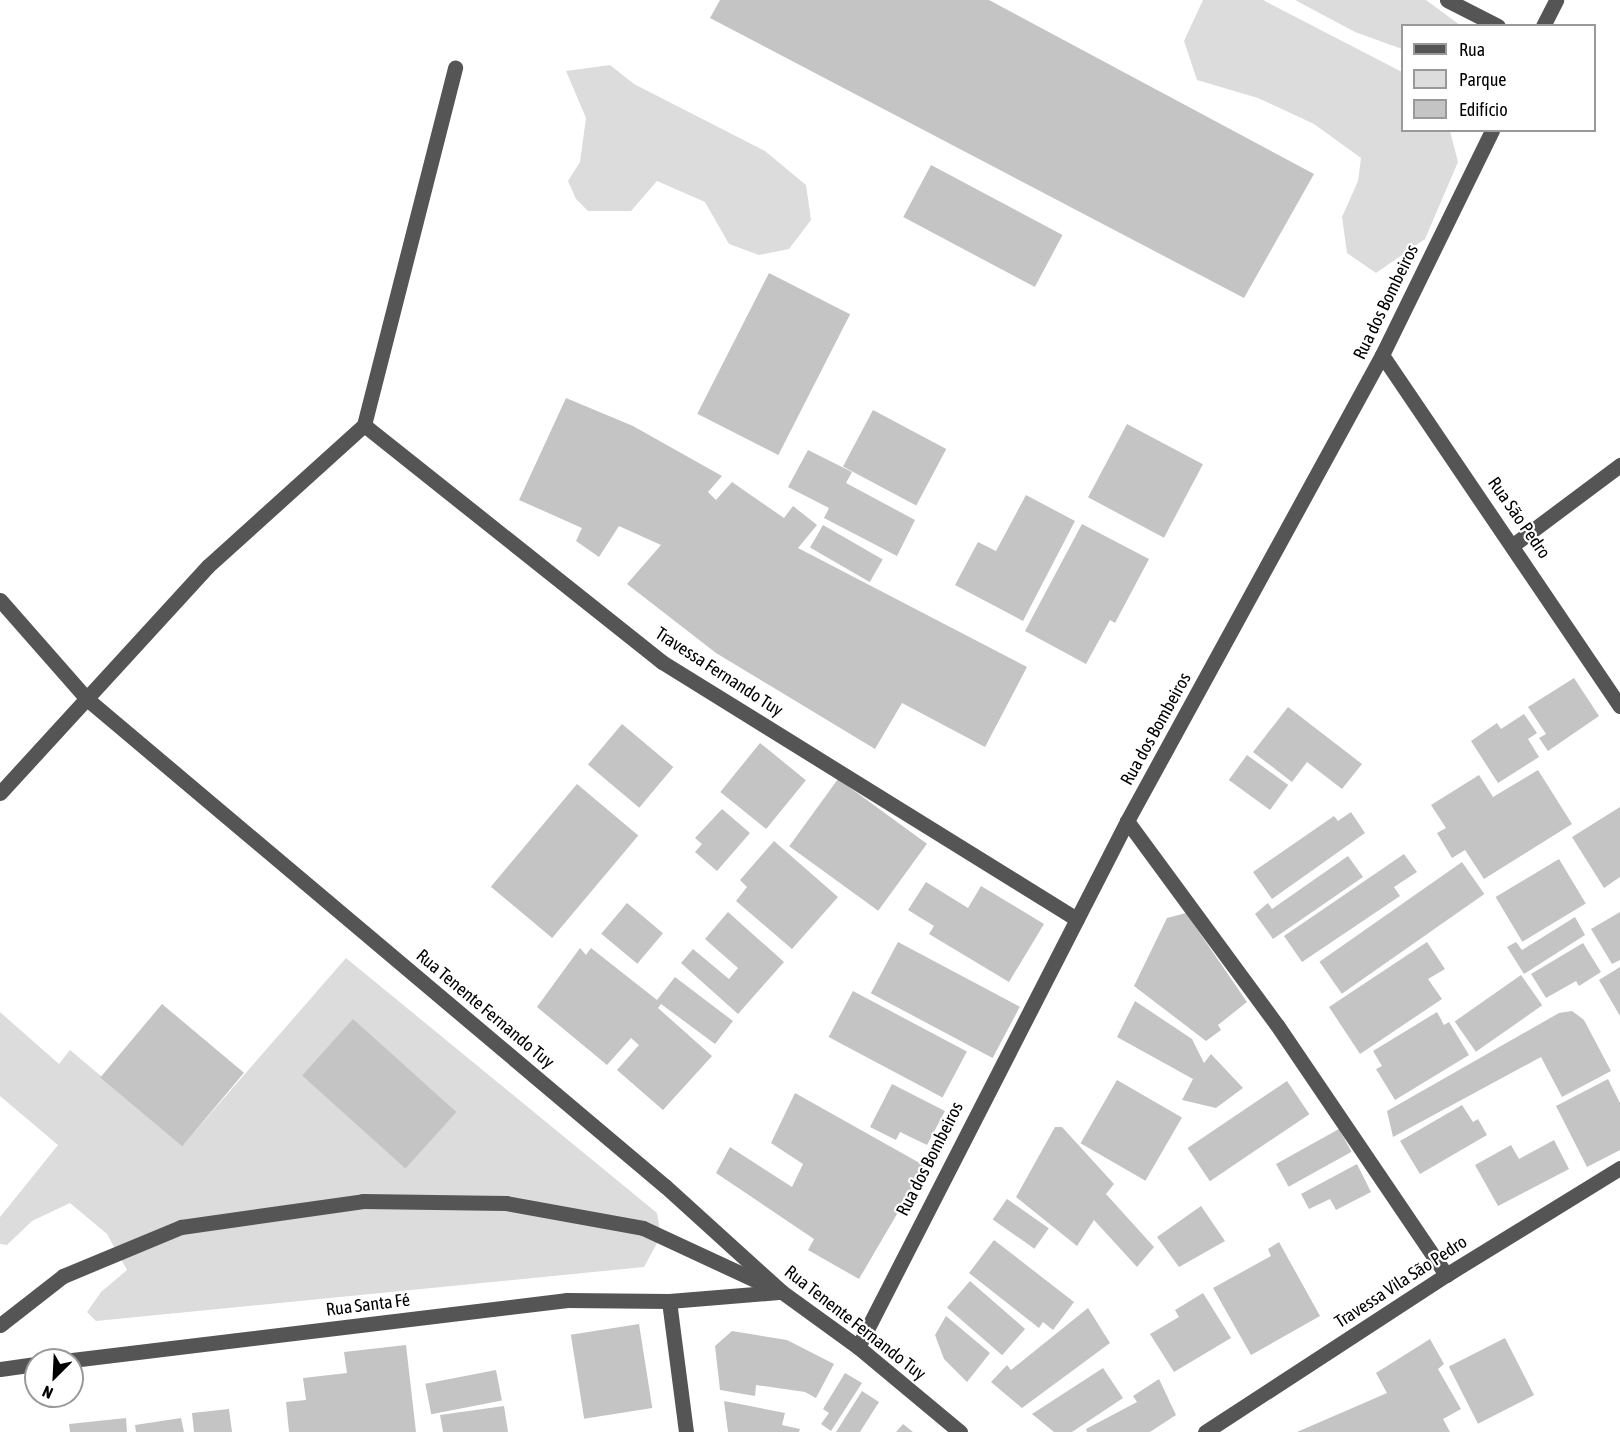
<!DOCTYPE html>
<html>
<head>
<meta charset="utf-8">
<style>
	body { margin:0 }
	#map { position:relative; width:1620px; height:1432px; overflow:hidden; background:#fff; font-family:"Asap Condensed",sans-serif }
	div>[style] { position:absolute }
	.green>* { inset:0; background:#dcdcdc }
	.building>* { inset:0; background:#c4c4c4; transform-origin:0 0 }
	.minor>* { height:15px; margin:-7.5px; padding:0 7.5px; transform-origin:7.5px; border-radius:7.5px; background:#555 }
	span { translate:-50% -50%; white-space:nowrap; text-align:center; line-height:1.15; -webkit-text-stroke:4.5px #fff; paint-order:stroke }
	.street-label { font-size:18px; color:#000 }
	.legend { position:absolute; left:1401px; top:24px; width:195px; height:108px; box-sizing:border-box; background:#fff; border:2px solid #999; margin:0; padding:8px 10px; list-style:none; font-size:18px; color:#000 }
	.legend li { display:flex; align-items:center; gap:12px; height:30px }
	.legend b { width:30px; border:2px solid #999 }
	.north { position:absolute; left:24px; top:1348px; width:60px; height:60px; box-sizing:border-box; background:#fff; border:2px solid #999; border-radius:50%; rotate:204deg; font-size:16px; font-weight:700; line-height:24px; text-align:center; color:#000 }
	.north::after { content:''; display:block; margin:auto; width:21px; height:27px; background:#000; clip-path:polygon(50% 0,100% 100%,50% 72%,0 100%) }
</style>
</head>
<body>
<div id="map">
	<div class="green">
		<i style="clip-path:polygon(1203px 0,1263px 0,1402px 72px,1402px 130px,1450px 131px,1458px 162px,1425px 239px,1376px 273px,1347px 253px,1342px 217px,1358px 181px,1361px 158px,1314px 124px,1258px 98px,1197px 80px,1184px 41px)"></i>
		<i style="clip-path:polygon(1295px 0,1426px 0,1460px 25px,1402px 26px,1402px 49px,1355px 32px)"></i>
		<i style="clip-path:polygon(610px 65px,634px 84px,765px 151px,806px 185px,811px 220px,789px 249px,759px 255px,729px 244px,705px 202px,657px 181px,631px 211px,588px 211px,576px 199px,568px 181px,580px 162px,586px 118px,566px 71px)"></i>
		<i style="clip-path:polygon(346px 958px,657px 1213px,661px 1236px,644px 1267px,96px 1321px,87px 1312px,101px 1292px,127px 1270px,107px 1234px,70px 1203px,32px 1221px,7px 1245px,0 1244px,0 1217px,58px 1145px,0 1096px,0 1012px,59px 1064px,70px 1050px,183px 1145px)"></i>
	</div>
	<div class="building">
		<i style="clip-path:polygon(720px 0,989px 0,1314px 174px,1244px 298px,710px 18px)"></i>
		<i style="left:931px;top:165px;width:149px;height:59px;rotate:28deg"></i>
		<i style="left:769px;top:273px;width:91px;height:158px;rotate:27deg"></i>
		<i style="clip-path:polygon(566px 398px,633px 426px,722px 476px,708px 492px,716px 500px,732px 482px,784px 518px,793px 506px,817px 525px,798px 548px,1027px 667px,985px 747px,902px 703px,875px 749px,716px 653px,627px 584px,661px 545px,619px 526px,599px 557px,576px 541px,582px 528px,519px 500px)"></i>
		<i style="left:873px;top:410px;width:83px;height:64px;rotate:28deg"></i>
		<i style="left:1127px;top:424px;width:86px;height:83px;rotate:28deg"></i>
		<i style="clip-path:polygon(808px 450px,852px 472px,846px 483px,915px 520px,897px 556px,824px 518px,829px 508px,788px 487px)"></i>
		<i style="clip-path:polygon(1026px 495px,1075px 521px,1023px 621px,955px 585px,978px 542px,996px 551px)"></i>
		<i style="clip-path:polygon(1082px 524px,1149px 559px,1115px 623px,1110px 620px,1086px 664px,1025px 631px)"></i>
		<i style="left:823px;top:525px;width:69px;height:26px;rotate:30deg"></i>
		<i style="clip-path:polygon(1574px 678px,1599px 716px,1548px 751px,1539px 738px,1546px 734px,1528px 707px)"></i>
		<i style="clip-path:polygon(1288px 707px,1362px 764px,1342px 789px,1307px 762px,1292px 782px,1253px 752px)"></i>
		<i style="clip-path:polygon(1524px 714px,1537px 733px,1528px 739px,1539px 757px,1498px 783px,1471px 741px,1497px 723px,1501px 729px)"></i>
		<i style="left:622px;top:724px;width:67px;height:53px;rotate:40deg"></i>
		<i style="left:760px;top:743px;width:59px;height:63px;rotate:39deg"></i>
		<i style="left:1247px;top:755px;width:51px;height:31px;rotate:36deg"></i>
		<i style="clip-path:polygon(1538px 770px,1572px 824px,1484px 879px,1465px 850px,1452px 858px,1437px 833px,1446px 828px,1431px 805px,1479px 775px,1493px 797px)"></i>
		<i style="left:838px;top:779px;width:110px;height:83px;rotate:36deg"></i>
		<i style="left:577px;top:784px;width:80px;height:134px;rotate:40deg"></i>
		<i style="clip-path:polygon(1620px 807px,1620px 877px,1604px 888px,1572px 837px)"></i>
		<i style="clip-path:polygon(722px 809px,750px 833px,717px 871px,695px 852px,702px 844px,695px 838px)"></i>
		<i style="clip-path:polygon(1351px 812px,1365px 833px,1272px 899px,1253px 872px,1334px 816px,1338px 821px)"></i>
		<i style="clip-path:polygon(774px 841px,838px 897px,792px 949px,736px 901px,747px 887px,740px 880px)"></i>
		<i style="clip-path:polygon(1404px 854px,1417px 872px,1394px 887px,1400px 896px,1302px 962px,1284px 936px)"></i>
		<i style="clip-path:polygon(1348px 856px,1363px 877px,1273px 939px,1255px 914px,1268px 903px,1272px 909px)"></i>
		<i style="left:1559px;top:859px;width:52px;height:74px;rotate:59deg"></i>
		<i style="left:1462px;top:862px;width:39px;height:174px;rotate:55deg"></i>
		<i style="clip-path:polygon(926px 882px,968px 908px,981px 886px,1044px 924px,1009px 982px,929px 934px,934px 926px,908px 910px)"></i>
		<i style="left:627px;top:903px;width:47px;height:40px;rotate:40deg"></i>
		<i style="clip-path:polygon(728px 912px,784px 962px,738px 1014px,681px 963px,693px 949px,729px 979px,738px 968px,705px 939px)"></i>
		<i style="clip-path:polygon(1620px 912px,1620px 960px,1612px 964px,1591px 929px)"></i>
		<i style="clip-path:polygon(1186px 913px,1247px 1002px,1218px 1025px,1221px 1030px,1206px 1041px,1134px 986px,1167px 918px)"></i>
		<i style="clip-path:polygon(1575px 917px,1585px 935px,1524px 974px,1507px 947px,1516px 942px,1522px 950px)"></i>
		<i style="left:898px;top:942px;width:138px;height:58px;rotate:28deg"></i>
		<i style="clip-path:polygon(1427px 942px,1445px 969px,1428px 979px,1442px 999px,1360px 1054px,1329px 1007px)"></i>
		<i style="clip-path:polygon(1583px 943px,1601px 972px,1579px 986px,1576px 981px,1546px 998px,1531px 974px)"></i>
		<i style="clip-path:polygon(580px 948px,586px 955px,591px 948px,657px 1000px,675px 977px,733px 1021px,715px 1044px,661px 1004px,658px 1008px,712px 1056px,663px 1110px,617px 1070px,639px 1045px,631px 1038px,607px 1065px,537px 1007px)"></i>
		<i style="clip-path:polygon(1620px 967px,1620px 1016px,1599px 980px)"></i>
		<i style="left:1521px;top:975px;width:37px;height:81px;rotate:55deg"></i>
		<i style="left:853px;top:991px;width:129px;height:52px;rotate:28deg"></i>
		<i style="clip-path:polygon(1135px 1001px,1192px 1039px,1204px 1063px,1211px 1054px,1243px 1088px,1216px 1108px,1182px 1100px,1193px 1079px,1117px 1037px)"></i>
		<i style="left:162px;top:1004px;width:107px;height:96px;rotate:40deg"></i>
		<i style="clip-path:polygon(1572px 1011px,1584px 1020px,1611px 1071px,1562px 1097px,1541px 1057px,1393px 1137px,1387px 1111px,1559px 1013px)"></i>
		<i style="clip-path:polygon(1437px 1012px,1444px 1025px,1449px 1022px,1469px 1055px,1395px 1100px,1376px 1069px,1382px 1066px,1373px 1051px)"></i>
		<i style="left:353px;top:1019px;width:139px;height:76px;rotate:42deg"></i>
		<i style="clip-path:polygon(1608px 1079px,1620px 1103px,1620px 1150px,1587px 1167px,1556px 1106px)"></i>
		<i style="left:1117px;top:1080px;width:75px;height:73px;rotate:30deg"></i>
		<i style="left:1287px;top:1081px;width:40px;height:120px;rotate:56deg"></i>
		<i style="clip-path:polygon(892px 1084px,945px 1111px,927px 1145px,900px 1132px,896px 1140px,870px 1127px)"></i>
		<i style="clip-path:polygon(795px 1093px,925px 1166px,859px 1279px,808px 1250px,814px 1239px,716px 1173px,730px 1147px,792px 1187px,803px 1164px,771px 1143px)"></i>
		<i style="clip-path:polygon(1462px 1105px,1473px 1122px,1478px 1119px,1487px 1135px,1420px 1174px,1400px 1141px)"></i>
		<i style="clip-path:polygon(1055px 1127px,1062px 1127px,1114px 1184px,1106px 1194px,1154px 1247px,1137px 1267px,1094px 1220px,1077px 1246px,1016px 1197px)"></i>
		<i style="left:1339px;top:1129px;width:26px;height:72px;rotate:61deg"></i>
		<i style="clip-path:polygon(1554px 1140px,1569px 1169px,1498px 1206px,1475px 1165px,1511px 1145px,1519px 1159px)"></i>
		<i style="clip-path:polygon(1357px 1164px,1371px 1192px,1336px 1210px,1330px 1199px,1309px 1209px,1301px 1194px)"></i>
		<i style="left:1007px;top:1199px;width:51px;height:25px;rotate:35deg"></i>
		<i style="clip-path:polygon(1201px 1206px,1225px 1241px,1179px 1267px,1157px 1237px)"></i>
		<i style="clip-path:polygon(994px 1240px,1074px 1302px,1053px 1330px,1043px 1322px,1039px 1328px,969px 1273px)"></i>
		<i style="clip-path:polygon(1279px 1242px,1320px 1316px,1251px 1355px,1213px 1288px,1271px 1256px,1268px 1249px)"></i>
		<i style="left:970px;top:1281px;width:73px;height:35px;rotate:41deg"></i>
		<i style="clip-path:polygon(1203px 1293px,1231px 1338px,1174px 1372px,1150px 1334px,1179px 1317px,1175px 1310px)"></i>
		<i style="clip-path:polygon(1088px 1308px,1110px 1343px,1022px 1408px,991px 1382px,1007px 1365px,1011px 1370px)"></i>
		<i style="clip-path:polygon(946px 1316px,990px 1353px,967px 1382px,944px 1359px,935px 1335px)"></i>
		<i style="left:639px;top:1324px;width:85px;height:69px;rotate:81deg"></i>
		<i style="clip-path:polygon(732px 1331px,787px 1340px,834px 1364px,816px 1398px,805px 1392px,756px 1385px,755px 1396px,720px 1390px,715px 1346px)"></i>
		<i style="left:1505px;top:1338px;width:64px;height:63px;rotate:63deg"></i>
		<i style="clip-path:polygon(1430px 1339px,1444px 1364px,1438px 1369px,1461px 1409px,1443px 1419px,1450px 1432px,1297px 1432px,1387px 1393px,1376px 1373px)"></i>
		<i style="clip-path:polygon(406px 1345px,416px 1432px,289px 1432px,286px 1402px,306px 1400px,303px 1378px,347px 1373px,344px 1352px)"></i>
		<i style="clip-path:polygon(1103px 1368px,1123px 1398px,1072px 1432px,1054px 1432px,1032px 1414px)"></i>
		<i style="left:496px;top:1370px;width:31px;height:72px;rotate:79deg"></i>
		<i style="clip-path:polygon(845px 1373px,862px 1383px,831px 1431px,821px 1424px,829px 1413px,823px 1409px)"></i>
		<i style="clip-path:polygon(1159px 1379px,1176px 1415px,1150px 1432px,1087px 1432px,1086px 1429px,1137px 1402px,1133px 1396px)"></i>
		<i style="clip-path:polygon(862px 1391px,879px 1402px,860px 1432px,836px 1432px)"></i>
		<i style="clip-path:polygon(724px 1401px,785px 1413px,782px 1425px,800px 1429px,799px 1432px,728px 1432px)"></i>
		<i style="clip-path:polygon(504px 1406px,508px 1432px,443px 1432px,440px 1415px)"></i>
		<i style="clip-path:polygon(229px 1409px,232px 1432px,194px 1432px,192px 1413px)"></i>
		<i style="clip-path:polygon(126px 1418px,127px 1432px,70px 1432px,69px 1424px)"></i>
		<i style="clip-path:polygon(181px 1418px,184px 1432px,136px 1432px,135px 1425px)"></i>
		<i style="clip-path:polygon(903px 1424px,913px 1432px,896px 1432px)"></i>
	</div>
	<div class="minor">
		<i style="left:1447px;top:0;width:57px;rotate:27deg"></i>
		<i style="left:1543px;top:26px;width:29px;rotate:-63deg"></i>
		<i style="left:1382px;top:355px;width:424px;rotate:55.9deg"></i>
		<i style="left:364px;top:425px;width:381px;rotate:38.5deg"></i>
		<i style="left:662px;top:662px;width:488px;rotate:31.8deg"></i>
		<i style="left:1513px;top:545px;width:134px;rotate:-36.8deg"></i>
		<i style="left:0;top:600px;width:132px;rotate:48.7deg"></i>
		<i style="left:87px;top:699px;width:756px;rotate:40.12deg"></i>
		<i style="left:665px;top:1186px;width:158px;rotate:42.2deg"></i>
		<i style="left:782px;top:1292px;width:94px;rotate:35.9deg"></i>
		<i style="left:858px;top:1347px;width:133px;rotate:39.8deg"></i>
		<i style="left:0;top:793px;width:308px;rotate:-47.5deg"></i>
		<i style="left:208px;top:566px;width:210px;rotate:-42.1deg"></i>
		<i style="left:364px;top:425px;width:369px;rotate:-75.7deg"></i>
		<i style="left:1127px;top:821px;width:253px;rotate:53.7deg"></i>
		<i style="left:1277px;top:1025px;width:302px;rotate:55.9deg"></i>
		<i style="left:669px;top:1301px;width:132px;rotate:82.6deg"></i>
		<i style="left:0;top:1325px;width:80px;rotate:-37.9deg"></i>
		<i style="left:63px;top:1276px;width:128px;rotate:-22.6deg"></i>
		<i style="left:181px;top:1227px;width:184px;rotate:-8.1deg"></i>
		<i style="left:363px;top:1201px;width:143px;rotate:0.8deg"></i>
		<i style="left:506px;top:1203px;width:139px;rotate:10.3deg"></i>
		<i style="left:643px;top:1228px;width:138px;rotate:24.9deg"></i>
		<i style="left:858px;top:1347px;width:591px;rotate:-62.91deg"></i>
		<i style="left:1127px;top:821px;width:531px;rotate:-61.31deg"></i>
		<i style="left:1382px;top:355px;width:250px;rotate:-63.9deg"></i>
		<i style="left:72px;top:1360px;width:499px;rotate:-6.9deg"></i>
		<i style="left:567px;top:1300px;width:102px;rotate:0.6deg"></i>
		<i style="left:669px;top:1301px;width:110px;rotate:-4.7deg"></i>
		<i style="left:0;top:1369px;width:36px;rotate:-8deg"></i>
		<i style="left:1205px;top:1432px;width:288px;rotate:-33.1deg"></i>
		<i style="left:1446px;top:1275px;width:204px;rotate:-31.6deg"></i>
	</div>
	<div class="street-label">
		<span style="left:1386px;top:302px;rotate:-64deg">Rua dos Bombeiros</span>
		<span style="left:1519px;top:518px;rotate:55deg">Rua São Pedro</span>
		<span style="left:719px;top:672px;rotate:33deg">Travessa Fernando Tuy</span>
		<span style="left:1156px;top:729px;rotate:-61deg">Rua dos Bombeiros</span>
		<span style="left:485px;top:1009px;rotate:40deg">Rua Tenente Fernando Tuy</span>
		<span style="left:930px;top:1159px;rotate:-63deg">Rua dos Bombeiros</span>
		<span style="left:1401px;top:1282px;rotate:-33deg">Travessa Vila São Pedro</span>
		<span style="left:368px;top:1305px;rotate:-7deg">Rua Santa Fé</span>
		<span style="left:855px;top:1323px;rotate:38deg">Rua Tenente Fernando Tuy</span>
	</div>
	<ul class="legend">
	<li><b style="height:8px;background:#555"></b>Rua</li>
	<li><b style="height:16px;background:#dcdcdc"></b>Parque</li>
	<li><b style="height:16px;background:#c4c4c4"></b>Edifício</li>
	</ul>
	<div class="north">N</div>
</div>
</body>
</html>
